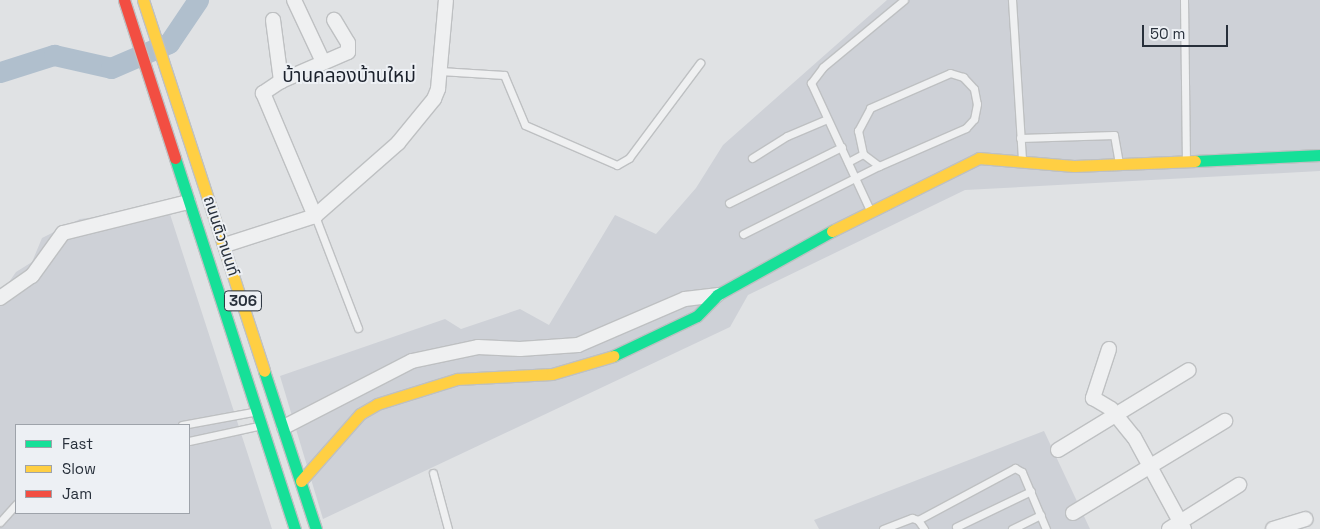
<!DOCTYPE html>
<html>
<head>
<meta charset="utf-8">
<style>
	body { margin:0 }
	#map { position:relative; width:1320px; height:529px; overflow:hidden; background:#e0e2e4; font-family:"Space Grotesk","Noto Sans Thai",sans-serif }
	div>[style] { position:absolute }
	.built>* { inset:0; background:#ced1d7 }
	.river>* { height:21px; margin:-10.5px; padding:0 10.5px; transform-origin:10.5px; border-radius:10.5px; background:#b0bfcd }
	.roads { filter:drop-shadow(1px 0 #bec0c2) drop-shadow(-1px 0 #bec0c2) drop-shadow(0 1px #bec0c2) drop-shadow(0 -1px #bec0c2) }
	.lane>* { height:7px; margin:-3.5px; padding:0 3.5px; transform-origin:3.5px; border-radius:3.5px; background:#eff0f1 }
	.street>* { height:14px; margin:-7px; padding:0 7px; transform-origin:7px; border-radius:7px; background:#eff0f1 }
	.fast>* { height:11px; margin:-5.5px; padding:0 5.5px; transform-origin:5.5px; border-radius:5.5px; background:#16e098 }
	.slow>* { height:11px; margin:-5.5px; padding:0 5.5px; transform-origin:5.5px; border-radius:5.5px; background:#ffcf43 }
	.jam>* { height:11px; margin:-5.5px; padding:0 5.5px; transform-origin:5.5px; border-radius:5.5px; background:#f24e42 }
	span { translate:-50% -50%; white-space:nowrap; text-align:center; line-height:1.15; -webkit-text-stroke:4px #edf0f4; paint-order:stroke }
	.shield-label span { padding:1px 4px; background:#edf0f4; border:1px solid; border-radius:4px; -webkit-text-stroke-width:0 }
	.shield-label { font-size:15px; color:#28303b; font-weight:700 }
	.street-label { font-size:16px; color:#28303b }
	.quarter-label { font-size:19px; color:#1b212c }
	.legend { position:absolute; left:15px; top:424px; width:175px; height:90px; box-sizing:border-box; background:#edf0f4; border:1px solid #9ea3aa; margin:0; padding:6px 9px; list-style:none; font-size:15px; color:#28303b }
	.legend li { display:flex; align-items:center; gap:10px; height:25px }
	.legend b { width:25px; border:1px solid #9ea3aa }
	.scale { position:absolute; left:1142px; top:25px; width:86px; height:22px; box-sizing:border-box; border:2px solid #28303b; border-top:0; padding-left:6px; font-size:15px; line-height:18px; white-space:nowrap; color:#28303b; -webkit-text-stroke:4px #edf0f4; paint-order:stroke }
</style>
</head>
<body>
<div id="map">
	<div class="built">
		<i style="clip-path:polygon(887px 0,1320px 0,1320px 171px,965px 190px,748px 295px,730px 327px,323px 519px,280px 376px,445px 319px,461px 329px,520px 309px,549px 325px,615px 215px,656px 234px,696px 188px,723px 145px)"></i>
		<i style="clip-path:polygon(evenodd,168px 208px,272px 529px,0 529px,0 295px,16px 272px,32px 262px,42px 238px,80px 219px,168px 208px,16px 425px,189px 425px,189px 513px,16px 513px,16px 425px)"></i>
		<i style="clip-path:polygon(1044px 431px,1090px 529px,819px 529px,814px 520px)"></i>
	</div>
	<div class="river">
		<i style="left:0;top:72px;width:57px;rotate:-17.5deg"></i>
		<i style="left:54px;top:55px;width:58px;rotate:12.8deg"></i>
		<i style="left:111px;top:68px;width:63px;rotate:-23.3deg"></i>
		<i style="left:169px;top:43px;width:52px;rotate:-56deg"></i>
	</div>
	<div class="roads">
		<div class="lane">
			<i style="left:1012px;top:0;width:160px;rotate:86.4deg"></i>
			<i style="left:1184px;top:0;width:160px;rotate:89.3deg"></i>
			<i style="left:440px;top:71px;width:64px;rotate:3.6deg"></i>
			<i style="left:504px;top:75px;width:54px;rotate:67.2deg"></i>
			<i style="left:525px;top:125px;width:100px;rotate:23.5deg"></i>
			<i style="left:617px;top:165px;width:14px;rotate:-30deg"></i>
			<i style="left:629px;top:158px;width:119px;rotate:-53.2deg"></i>
			<i style="left:950px;top:73px;width:14px;rotate:17deg"></i>
			<i style="left:963px;top:77px;width:16px;rotate:47deg"></i>
			<i style="left:974px;top:89px;width:15px;rotate:79deg"></i>
			<i style="left:977px;top:104px;width:15px;rotate:101deg"></i>
			<i style="left:974px;top:119px;width:12px;rotate:132deg"></i>
			<i style="left:966px;top:128px;width:95px;rotate:156.4deg"></i>
			<i style="left:879px;top:166px;width:20px;rotate:-143deg"></i>
			<i style="left:863px;top:154px;width:24px;rotate:-102deg"></i>
			<i style="left:858px;top:131px;width:26px;rotate:-62deg"></i>
			<i style="left:870px;top:108px;width:87px;rotate:-23.6deg"></i>
			<i style="left:1020px;top:138px;width:94px;rotate:-1.8deg"></i>
			<i style="left:1114px;top:135px;width:28px;rotate:80deg"></i>
			<i style="left:752px;top:158px;width:41px;rotate:-32.2deg"></i>
			<i style="left:787px;top:136px;width:43px;rotate:-23deg"></i>
			<i style="left:848px;top:162px;width:17px;rotate:-28deg"></i>
			<i style="left:729px;top:203px;width:126px;rotate:-26.4deg"></i>
			<i style="left:869px;top:208px;width:138px;rotate:-114.9deg"></i>
			<i style="left:811px;top:83px;width:20px;rotate:-53deg"></i>
			<i style="left:823px;top:67px;width:105px;rotate:-39.6deg"></i>
			<i style="left:315px;top:216px;width:120px;rotate:69deg"></i>
			<i style="left:743px;top:234px;width:152px;rotate:-26.6deg"></i>
			<i style="left:182px;top:425px;width:72px;rotate:-10.4deg"></i>
			<i style="left:189px;top:441px;width:71px;rotate:-12.3deg"></i>
			<i style="left:433px;top:473px;width:58px;rotate:75deg"></i>
			<i style="left:918px;top:520px;width:110px;rotate:-28.2deg"></i>
			<i style="left:1015px;top:468px;width:8px;rotate:30deg"></i>
			<i style="left:1022px;top:472px;width:62px;rotate:67.2deg"></i>
			<i style="left:0;top:522px;width:24px;rotate:-48deg"></i>
			<i style="left:956px;top:527px;width:83px;rotate:-25.6deg"></i>
			<i style="left:883px;top:529px;width:31px;rotate:-21deg"></i>
			<i style="left:912px;top:518px;width:6px;rotate:18deg"></i>
			<i style="left:918px;top:520px;width:11px;rotate:56deg"></i>
			<i style="left:1012px;top:529px;width:32px;rotate:-26deg"></i>
		</div>
		<div class="street">
			<i style="left:294px;top:0;width:68px;rotate:64.9deg"></i>
			<i style="left:273px;top:20px;width:62px;rotate:82.5deg"></i>
			<i style="left:281px;top:81px;width:22px;rotate:146deg"></i>
			<i style="left:263px;top:93px;width:134px;rotate:67.1deg"></i>
			<i style="left:281px;top:81px;width:73px;rotate:-23.4deg"></i>
			<i style="left:348px;top:52px;width:9px;rotate:-90deg"></i>
			<i style="left:348px;top:43px;width:27px;rotate:-121deg"></i>
			<i style="left:225px;top:245px;width:95px;rotate:-17.9deg"></i>
			<i style="left:315px;top:216px;width:111px;rotate:-41.3deg"></i>
			<i style="left:398px;top:143px;width:57px;rotate:-50.7deg"></i>
			<i style="left:434px;top:99px;width:11px;rotate:-68deg"></i>
			<i style="left:438px;top:89px;width:89px;rotate:-84.9deg"></i>
			<i style="left:0;top:298px;width:39px;rotate:-35deg"></i>
			<i style="left:32px;top:276px;width:53px;rotate:-54.2deg"></i>
			<i style="left:63px;top:233px;width:129px;rotate:-13.9deg"></i>
			<i style="left:1109px;top:349px;width:52px;rotate:108.1deg"></i>
			<i style="left:1093px;top:398px;width:21px;rotate:31deg"></i>
			<i style="left:1111px;top:409px;width:36px;rotate:51deg"></i>
			<i style="left:1134px;top:437px;width:105px;rotate:61.5deg"></i>
			<i style="left:284px;top:427px;width:144px;rotate:-27.3deg"></i>
			<i style="left:412px;top:361px;width:67px;rotate:-12deg"></i>
			<i style="left:478px;top:347px;width:42px;rotate:2.7deg"></i>
			<i style="left:520px;top:349px;width:58px;rotate:-3.9deg"></i>
			<i style="left:578px;top:345px;width:116px;rotate:-23.3deg"></i>
			<i style="left:685px;top:299px;width:32px;rotate:-7deg"></i>
			<i style="left:1058px;top:450px;width:153px;rotate:-31.4deg"></i>
			<i style="left:1073px;top:513px;width:178px;rotate:-31.2deg"></i>
			<i style="left:1169px;top:529px;width:83px;rotate:-32.2deg"></i>
			<i style="left:1273px;top:529px;width:34px;rotate:-17deg"></i>
		</div>
		<div class="fast">
			<i style="left:175px;top:158px;width:390px;rotate:72.1deg"></i>
			<i style="left:1195px;top:161px;width:125px;rotate:-2.7deg"></i>
			<i style="left:613px;top:356px;width:93px;rotate:-25.5deg"></i>
			<i style="left:697px;top:316px;width:29px;rotate:-46deg"></i>
			<i style="left:717px;top:295px;width:132px;rotate:-29.1deg"></i>
			<i style="left:264px;top:371px;width:166px;rotate:71.8deg"></i>
		</div>
		<div class="slow">
			<i style="left:143px;top:0;width:390px;rotate:71.9deg"></i>
			<i style="left:832px;top:231px;width:164px;rotate:-26.4deg"></i>
			<i style="left:979px;top:158px;width:95px;rotate:4.8deg"></i>
			<i style="left:1074px;top:166px;width:121px;rotate:-2.4deg"></i>
			<i style="left:301px;top:481px;width:89px;rotate:-48.6deg"></i>
			<i style="left:360px;top:414px;width:20px;rotate:-30deg"></i>
			<i style="left:377px;top:404px;width:84px;rotate:-17.4deg"></i>
			<i style="left:457px;top:379px;width:95px;rotate:-3deg"></i>
			<i style="left:552px;top:374px;width:64px;rotate:-16.4deg"></i>
		</div>
		<div class="jam">
			<i style="left:124px;top:0;width:166px;rotate:72.1deg"></i>
		</div>
	</div>
	<div class="shield-label">
		<span style="left:243px;top:301px">306</span>
	</div>
	<div class="street-label">
		<span style="left:221px;top:236px;rotate:72deg">ถนนติวานนท์</span>
	</div>
	<div class="quarter-label">
		<span style="left:349px;top:76px">บ้านคลองบ้านใหม่</span>
	</div>
	<ul class="legend">
	<li><b style="height:6px;background:#16e098"></b>Fast</li>
	<li><b style="height:6px;background:#ffcf43"></b>Slow</li>
	<li><b style="height:6px;background:#f24e42"></b>Jam</li>
	</ul>
	<div class="scale">50 m</div>
</div>
</body>
</html>
